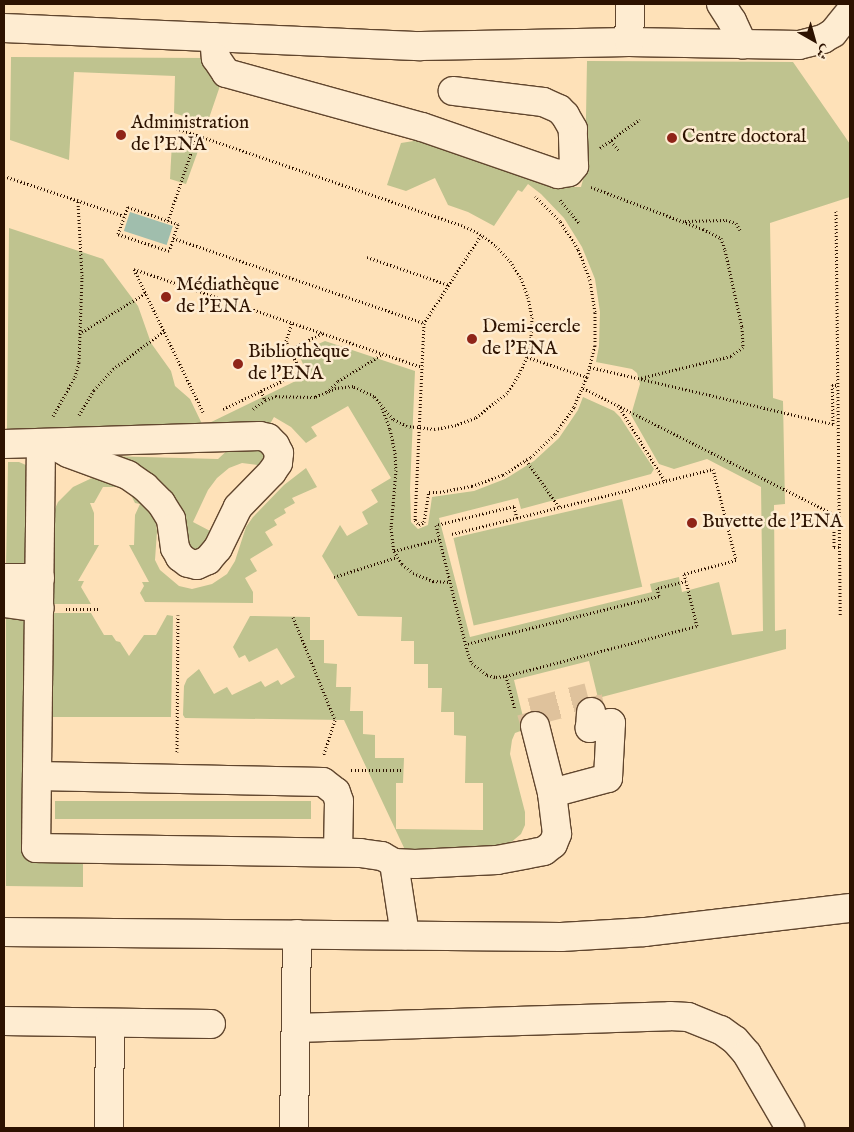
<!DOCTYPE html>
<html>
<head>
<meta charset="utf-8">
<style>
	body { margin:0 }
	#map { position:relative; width:854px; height:1132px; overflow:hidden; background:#fee1b8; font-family:"IM FELL English",Amiri,serif }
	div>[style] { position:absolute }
	.green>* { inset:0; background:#bfc38f; transform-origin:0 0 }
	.water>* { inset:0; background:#a0bead; transform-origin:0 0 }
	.minor-tunnel>* { height:28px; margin-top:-14px; transform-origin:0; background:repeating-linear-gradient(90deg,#dfc29c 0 28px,transparent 0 42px) }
	.path>* { height:3px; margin-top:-1.5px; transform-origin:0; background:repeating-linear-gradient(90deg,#2d1200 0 1px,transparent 0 3.5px) }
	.roads { filter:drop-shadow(1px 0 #61462e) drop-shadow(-1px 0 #61462e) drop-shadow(0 1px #61462e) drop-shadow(0 -1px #61462e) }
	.minor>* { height:28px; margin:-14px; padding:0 14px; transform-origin:14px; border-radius:14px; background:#feecd1 }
	.dots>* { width:14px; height:14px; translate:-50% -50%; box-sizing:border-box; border:2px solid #feecd1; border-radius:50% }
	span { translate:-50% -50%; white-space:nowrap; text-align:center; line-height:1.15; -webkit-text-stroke:5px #feecd1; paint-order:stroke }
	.poi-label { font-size:19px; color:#2d1200 }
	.left { translate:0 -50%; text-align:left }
	.frame { position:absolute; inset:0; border:5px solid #2d1200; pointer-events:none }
	.north { position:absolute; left:789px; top:15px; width:50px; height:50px; -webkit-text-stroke:4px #feecd1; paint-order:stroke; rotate:142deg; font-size:14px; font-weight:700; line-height:20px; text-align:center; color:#2d1200 }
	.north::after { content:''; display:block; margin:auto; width:18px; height:22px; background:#2d1200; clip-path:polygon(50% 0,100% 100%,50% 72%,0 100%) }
</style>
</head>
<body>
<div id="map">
	<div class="green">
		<i style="clip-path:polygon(11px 57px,208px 58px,221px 83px,207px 124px,174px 113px,175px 76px,74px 72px,69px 160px,10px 140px)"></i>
		<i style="clip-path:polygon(587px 61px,793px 62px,850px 144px,850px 197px,770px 223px,773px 398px,783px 401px,785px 504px,774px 505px,775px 631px,786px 629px,786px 649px,598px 698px,589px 661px,514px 680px,526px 729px,515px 733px,512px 740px,510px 754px,525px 812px,525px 825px,521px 834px,504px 848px,406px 852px,344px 720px,185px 718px,183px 715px,184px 686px,187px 679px,199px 669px,214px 694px,227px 687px,232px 695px,261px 681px,265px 687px,278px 680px,281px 685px,295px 677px,277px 648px,249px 662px,245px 655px,239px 658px,233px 647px,250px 616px,310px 617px,310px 640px,324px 640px,324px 663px,337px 664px,336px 687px,351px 687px,350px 711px,363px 711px,363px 734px,375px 735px,375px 758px,404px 758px,403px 783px,396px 783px,396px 829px,483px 830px,483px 783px,465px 783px,466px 736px,454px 735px,454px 712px,441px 712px,442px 688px,428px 688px,428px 664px,414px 664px,414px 641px,401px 641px,402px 617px,358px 616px,322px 556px,340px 525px,347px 536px,368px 524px,362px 512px,378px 502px,371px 490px,391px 478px,348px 406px,311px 427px,317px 436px,306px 443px,291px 427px,274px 417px,266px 431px,7px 430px,9px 228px,103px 259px,138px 306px,151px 343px,171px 371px,175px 386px,190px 399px,203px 426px,308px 375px,298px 353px,325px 341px,415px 371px,410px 489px,411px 522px,418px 529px,428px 525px,432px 497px,474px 491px,505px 479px,534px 461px,559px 438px,578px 410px,583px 397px,614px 411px,620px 417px,654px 469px,651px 474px,521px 509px,518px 498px,439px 518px,470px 637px,652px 592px,650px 584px,679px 577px,682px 592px,719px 582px,732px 635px,763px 631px,761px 487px,707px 459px,674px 469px,659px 464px,631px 415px,640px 384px,637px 373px,632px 369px,596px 362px,599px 346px,600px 312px,595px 279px,582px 247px,564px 218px,541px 194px,528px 184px,522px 192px,518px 190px,494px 226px,468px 212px,448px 205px,435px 178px,406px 191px,387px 185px,401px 143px,420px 140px,519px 168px,569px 187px,581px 187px,585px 172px)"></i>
		<i style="clip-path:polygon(172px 142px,198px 151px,186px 184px,170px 179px)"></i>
		<i style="clip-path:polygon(258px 445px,267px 451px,265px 466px,242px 463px,229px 468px,217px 478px,208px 490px,193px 522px,214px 533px,196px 555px,107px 456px,218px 459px,232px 446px)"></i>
		<i style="clip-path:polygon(8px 462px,19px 462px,26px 465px,29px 472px,29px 558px,25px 564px,6px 568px)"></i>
		<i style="clip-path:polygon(306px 468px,317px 487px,292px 498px,295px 503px,284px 509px,286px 513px,274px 520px,277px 525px,265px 532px,273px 545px,250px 559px,257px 571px,245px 578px,253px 592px,253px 603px,145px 602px,140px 593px,144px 586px,142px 582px,149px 582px,129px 545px,134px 545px,135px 515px,140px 504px,135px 503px,127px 487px,103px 487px,94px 503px,90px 503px,94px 513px,94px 545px,99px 545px,78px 581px,84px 581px,81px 587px,91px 604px,49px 604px,50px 520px,58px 502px,73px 487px,92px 478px,112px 479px,138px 493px,155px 517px,157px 531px,155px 560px,160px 570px,179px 586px,192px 589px,212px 584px,227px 574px,235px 561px,246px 527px,253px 517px,284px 485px)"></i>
		<i style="left:622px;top:499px;width:90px;height:173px;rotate:77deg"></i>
		<i style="clip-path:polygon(6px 612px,28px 620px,31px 856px,83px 858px,83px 887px,6px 886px)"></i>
		<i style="clip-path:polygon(49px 613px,91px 613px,104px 635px,112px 635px,116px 641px,120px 642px,129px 656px,144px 635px,156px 635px,167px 615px,173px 616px,171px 717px,50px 717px)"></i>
		<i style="left:55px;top:801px;width:256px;height:18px"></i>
	</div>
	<div class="water">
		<i style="left:130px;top:212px;width:45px;height:20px;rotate:18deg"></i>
	</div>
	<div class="minor-tunnel">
		<i style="left:535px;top:726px;width:15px;rotate:-106deg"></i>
		<i style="left:531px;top:712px;width:59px;rotate:-14.7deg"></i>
		<i style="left:588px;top:697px;width:15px;rotate:79deg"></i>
	</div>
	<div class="path">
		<i style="left:173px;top:127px;width:304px;rotate:18.8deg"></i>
		<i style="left:461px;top:225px;width:17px;rotate:24deg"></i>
		<i style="left:477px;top:232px;width:24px;rotate:36deg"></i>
		<i style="left:496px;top:246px;width:21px;rotate:47deg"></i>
		<i style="left:510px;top:261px;width:20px;rotate:57deg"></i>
		<i style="left:521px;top:278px;width:20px;rotate:70deg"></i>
		<i style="left:528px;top:297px;width:20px;rotate:79deg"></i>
		<i style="left:532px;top:317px;width:20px;rotate:93deg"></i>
		<i style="left:531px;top:337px;width:20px;rotate:101deg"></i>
		<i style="left:527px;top:357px;width:21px;rotate:115deg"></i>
		<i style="left:518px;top:376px;width:20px;rotate:123deg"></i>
		<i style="left:507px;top:393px;width:41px;rotate:142deg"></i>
		<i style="left:475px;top:418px;width:20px;rotate:160deg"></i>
		<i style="left:456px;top:425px;width:21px;rotate:169deg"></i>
		<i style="left:435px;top:429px;width:28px;rotate:-174deg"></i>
		<i style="left:407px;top:426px;width:16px;rotate:-153deg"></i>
		<i style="left:393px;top:419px;width:30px;rotate:-130deg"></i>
		<i style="left:374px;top:396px;width:23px;rotate:-155deg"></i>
		<i style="left:353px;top:386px;width:17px;rotate:173deg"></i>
		<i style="left:336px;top:388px;width:23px;rotate:157deg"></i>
		<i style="left:315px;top:397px;width:39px;rotate:-179deg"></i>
		<i style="left:276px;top:396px;width:12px;rotate:160deg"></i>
		<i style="left:265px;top:400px;width:15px;rotate:143deg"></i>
		<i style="left:611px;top:141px;width:13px;rotate:51deg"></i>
		<i style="left:600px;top:148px;width:49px;rotate:-35.9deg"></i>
		<i style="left:4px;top:176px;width:126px;rotate:18.4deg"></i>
		<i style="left:591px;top:187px;width:120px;rotate:20.6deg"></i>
		<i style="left:703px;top:229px;width:20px;rotate:27deg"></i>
		<i style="left:721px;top:238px;width:13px;rotate:72deg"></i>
		<i style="left:725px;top:250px;width:79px;rotate:77.6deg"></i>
		<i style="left:742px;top:327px;width:20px;rotate:87deg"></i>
		<i style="left:743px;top:347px;width:15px;rotate:143deg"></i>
		<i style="left:731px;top:356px;width:93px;rotate:166.3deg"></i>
		<i style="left:560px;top:200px;width:30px;rotate:50deg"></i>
		<i style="left:128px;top:207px;width:53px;rotate:18.8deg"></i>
		<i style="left:178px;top:224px;width:28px;rotate:108deg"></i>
		<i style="left:169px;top:251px;width:54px;rotate:-161.6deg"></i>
		<i style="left:118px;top:234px;width:29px;rotate:-70deg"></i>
		<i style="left:836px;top:211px;width:404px;rotate:89.4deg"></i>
		<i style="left:168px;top:221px;width:91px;rotate:-71.4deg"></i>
		<i style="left:685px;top:221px;width:41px;rotate:-1.4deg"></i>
		<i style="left:726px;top:220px;width:10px;rotate:17deg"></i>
		<i style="left:736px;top:223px;width:8px;rotate:60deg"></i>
		<i style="left:481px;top:235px;width:105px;rotate:122.9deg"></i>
		<i style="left:424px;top:323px;width:197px;rotate:92.6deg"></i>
		<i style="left:415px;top:520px;width:6px;rotate:51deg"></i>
		<i style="left:419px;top:525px;width:6px;rotate:-31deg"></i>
		<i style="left:424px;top:522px;width:30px;rotate:-81deg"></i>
		<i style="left:429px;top:492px;width:11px"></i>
		<i style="left:440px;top:492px;width:33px;rotate:-11deg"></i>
		<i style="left:472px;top:486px;width:33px;rotate:-20deg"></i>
		<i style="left:503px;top:475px;width:33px;rotate:-33deg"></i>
		<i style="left:531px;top:457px;width:33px;rotate:-44deg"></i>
		<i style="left:555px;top:434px;width:33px;rotate:-55deg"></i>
		<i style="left:574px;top:407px;width:33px;rotate:-67deg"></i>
		<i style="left:587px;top:377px;width:33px;rotate:-76deg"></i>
		<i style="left:595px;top:345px;width:33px;rotate:-90deg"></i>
		<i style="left:595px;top:312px;width:32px;rotate:-99deg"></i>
		<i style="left:590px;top:280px;width:33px;rotate:-111deg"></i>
		<i style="left:578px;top:249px;width:33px;rotate:-123deg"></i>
		<i style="left:560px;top:221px;width:35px;rotate:-135deg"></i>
		<i style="left:173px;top:238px;width:265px;rotate:18.7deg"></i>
		<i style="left:367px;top:257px;width:87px;rotate:18.9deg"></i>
		<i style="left:82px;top:332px;width:75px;rotate:-31.4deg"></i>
		<i style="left:290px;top:349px;width:37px;rotate:-26deg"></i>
		<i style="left:527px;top:357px;width:63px;rotate:18.4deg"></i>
		<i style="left:590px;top:367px;width:250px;rotate:13.2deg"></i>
		<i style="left:833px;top:424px;width:39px;rotate:-91deg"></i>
		<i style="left:832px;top:385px;width:5px"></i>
		<i style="left:583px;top:388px;width:281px;rotate:26.7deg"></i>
		<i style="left:834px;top:514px;width:33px;rotate:90deg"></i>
		<i style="left:834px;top:547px;width:5px"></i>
		<i style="left:261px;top:391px;width:10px;rotate:66deg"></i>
		<i style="left:327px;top:392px;width:16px;rotate:-45deg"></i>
		<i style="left:338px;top:381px;width:52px;rotate:-31deg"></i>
		<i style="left:618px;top:405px;width:89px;rotate:58.3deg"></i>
		<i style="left:382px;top:408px;width:22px;rotate:69deg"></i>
		<i style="left:390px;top:429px;width:25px;rotate:78deg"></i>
		<i style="left:395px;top:453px;width:17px;rotate:87deg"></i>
		<i style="left:396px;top:470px;width:58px;rotate:94.9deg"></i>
		<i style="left:391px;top:528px;width:23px;rotate:83deg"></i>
		<i style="left:394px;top:551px;width:15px;rotate:58deg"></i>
		<i style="left:402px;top:564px;width:14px;rotate:39deg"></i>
		<i style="left:413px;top:573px;width:22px;rotate:22deg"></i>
		<i style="left:433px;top:581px;width:17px;rotate:3deg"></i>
		<i style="left:223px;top:409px;width:86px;rotate:-25.4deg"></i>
		<i style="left:301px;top:372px;width:34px;rotate:-116deg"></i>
		<i style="left:286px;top:341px;width:19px;rotate:-72deg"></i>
		<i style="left:203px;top:412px;width:159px;rotate:-115.8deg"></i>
		<i style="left:134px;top:269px;width:304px;rotate:18.8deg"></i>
		<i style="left:79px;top:415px;width:29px;rotate:-59deg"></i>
		<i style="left:94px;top:390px;width:28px;rotate:-48deg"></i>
		<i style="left:113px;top:369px;width:64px;rotate:-36.7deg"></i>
		<i style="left:53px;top:416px;width:45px;rotate:-60.6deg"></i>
		<i style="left:75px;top:377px;width:16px;rotate:-75deg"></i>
		<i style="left:79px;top:362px;width:86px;rotate:-88deg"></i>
		<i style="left:82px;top:276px;width:75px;rotate:-93.1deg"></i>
		<i style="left:526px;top:460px;width:57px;rotate:54.9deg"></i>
		<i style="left:517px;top:518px;width:12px;rotate:-104deg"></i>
		<i style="left:514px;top:506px;width:80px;rotate:166.3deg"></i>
		<i style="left:436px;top:525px;width:133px;rotate:76.1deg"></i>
		<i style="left:468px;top:654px;width:10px;rotate:66deg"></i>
		<i style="left:472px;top:663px;width:19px;rotate:39deg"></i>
		<i style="left:487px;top:675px;width:9px;rotate:13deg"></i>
		<i style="left:496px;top:677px;width:10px;rotate:-6deg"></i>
		<i style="left:506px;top:676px;width:197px;rotate:-14.7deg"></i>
		<i style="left:697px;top:626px;width:46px;rotate:-103.7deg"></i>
		<i style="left:452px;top:534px;width:269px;rotate:-14deg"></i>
		<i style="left:713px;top:469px;width:94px;rotate:75.8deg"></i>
		<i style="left:736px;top:560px;width:54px;rotate:164.9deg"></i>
		<i style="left:684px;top:574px;width:7px;rotate:74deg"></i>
		<i style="left:686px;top:581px;width:30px;rotate:166deg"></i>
		<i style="left:657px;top:588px;width:8px;rotate:76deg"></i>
		<i style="left:659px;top:596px;width:199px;rotate:166deg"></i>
		<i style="left:394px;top:551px;width:48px;rotate:-14.6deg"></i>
		<i style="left:334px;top:577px;width:66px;rotate:-17.6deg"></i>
		<i style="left:66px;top:609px;width:34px"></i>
		<i style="left:293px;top:617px;width:111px;rotate:67.8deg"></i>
		<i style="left:335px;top:720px;width:38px;rotate:108deg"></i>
		<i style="left:506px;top:676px;width:34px;rotate:75deg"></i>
		<i style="left:177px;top:752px;width:137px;rotate:-89.6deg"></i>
		<i style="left:351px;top:770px;width:52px"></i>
	</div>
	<div class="roads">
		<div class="minor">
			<i style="left:721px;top:4px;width:20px;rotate:57deg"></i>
			<i style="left:732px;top:21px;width:26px;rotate:65deg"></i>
			<i style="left:4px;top:28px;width:417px;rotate:2.5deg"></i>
			<i style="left:421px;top:46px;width:208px;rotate:-1.1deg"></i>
			<i style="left:629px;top:42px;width:170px;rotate:1deg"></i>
			<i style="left:799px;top:45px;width:25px;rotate:-14deg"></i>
			<i style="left:823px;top:39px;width:12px;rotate:-31deg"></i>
			<i style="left:833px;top:33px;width:27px;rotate:-51deg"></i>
			<i style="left:214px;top:37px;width:21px;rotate:85deg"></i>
			<i style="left:216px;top:58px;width:18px;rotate:56deg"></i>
			<i style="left:226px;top:73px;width:203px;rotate:15.4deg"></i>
			<i style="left:422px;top:127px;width:144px;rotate:19.1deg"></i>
			<i style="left:558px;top:174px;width:11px;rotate:-10deg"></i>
			<i style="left:569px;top:172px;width:8px;rotate:-50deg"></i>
			<i style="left:574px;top:166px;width:37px;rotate:-92deg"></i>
			<i style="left:573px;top:129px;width:16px;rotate:-120deg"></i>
			<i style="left:565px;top:115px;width:8px;rotate:-135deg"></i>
			<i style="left:559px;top:109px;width:17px;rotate:-156deg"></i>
			<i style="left:543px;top:102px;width:91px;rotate:-173deg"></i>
			<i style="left:629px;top:42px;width:38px;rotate:-88deg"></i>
			<i style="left:41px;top:443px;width:405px;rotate:90.7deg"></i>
			<i style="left:36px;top:848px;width:324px;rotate:0.9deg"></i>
			<i style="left:360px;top:853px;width:22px;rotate:8deg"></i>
			<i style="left:382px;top:856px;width:14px;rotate:30deg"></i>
			<i style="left:394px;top:863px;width:21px;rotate:3deg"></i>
			<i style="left:415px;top:864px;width:82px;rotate:-2.8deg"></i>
			<i style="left:497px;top:860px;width:48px;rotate:-10.8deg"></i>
			<i style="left:544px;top:851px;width:11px;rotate:-38deg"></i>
			<i style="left:553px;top:844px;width:11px;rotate:-68deg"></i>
			<i style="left:557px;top:834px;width:41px;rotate:-97deg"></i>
			<i style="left:4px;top:444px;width:256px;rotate:-1.8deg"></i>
			<i style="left:260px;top:436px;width:8px;rotate:14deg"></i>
			<i style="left:268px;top:438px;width:10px;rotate:45deg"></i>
			<i style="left:275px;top:445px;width:9px;rotate:63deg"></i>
			<i style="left:279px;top:453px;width:10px;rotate:96deg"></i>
			<i style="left:278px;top:463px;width:11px;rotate:124deg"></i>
			<i style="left:272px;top:472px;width:49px;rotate:134.2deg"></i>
			<i style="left:238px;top:507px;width:46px;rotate:116deg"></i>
			<i style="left:218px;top:548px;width:16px;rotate:130deg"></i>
			<i style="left:208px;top:560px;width:12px;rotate:156deg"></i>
			<i style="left:197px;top:565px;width:9px;rotate:-167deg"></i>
			<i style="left:188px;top:563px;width:10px;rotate:-143deg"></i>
			<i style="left:180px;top:557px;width:10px;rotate:-119deg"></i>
			<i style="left:175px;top:548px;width:29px;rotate:-98deg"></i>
			<i style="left:171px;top:519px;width:19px;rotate:-122deg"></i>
			<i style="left:161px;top:503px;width:23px;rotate:-135deg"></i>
			<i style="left:145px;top:487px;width:21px;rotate:-145deg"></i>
			<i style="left:128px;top:475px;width:64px;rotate:-159.9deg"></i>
			<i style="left:68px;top:453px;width:21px;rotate:-152deg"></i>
			<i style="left:4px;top:578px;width:36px"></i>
			<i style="left:4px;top:603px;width:36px;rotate:8deg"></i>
			<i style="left:535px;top:726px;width:69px;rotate:75.8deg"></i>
			<i style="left:552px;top:793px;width:58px;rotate:-15deg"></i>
			<i style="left:608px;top:778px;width:55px;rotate:-86.9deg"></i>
			<i style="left:611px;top:723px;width:22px;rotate:167deg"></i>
			<i style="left:590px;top:728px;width:16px;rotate:-86deg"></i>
			<i style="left:37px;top:776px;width:286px;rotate:1.2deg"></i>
			<i style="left:323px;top:782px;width:16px;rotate:38deg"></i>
			<i style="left:336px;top:792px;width:9px;rotate:72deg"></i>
			<i style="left:339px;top:801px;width:51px;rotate:91.1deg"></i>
			<i style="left:394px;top:863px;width:73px;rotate:81.3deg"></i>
			<i style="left:4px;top:932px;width:557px;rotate:0.51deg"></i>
			<i style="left:561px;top:937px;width:84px;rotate:-3.4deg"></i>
			<i style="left:645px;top:932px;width:206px;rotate:-6.7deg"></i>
			<i style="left:4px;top:1021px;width:207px;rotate:0.8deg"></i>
			<i style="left:296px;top:1028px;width:374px;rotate:-1.8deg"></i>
			<i style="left:670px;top:1016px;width:18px;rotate:3deg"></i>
			<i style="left:688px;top:1017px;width:35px;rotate:22deg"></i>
			<i style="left:721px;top:1030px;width:17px;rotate:36deg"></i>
			<i style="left:735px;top:1040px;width:18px;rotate:49deg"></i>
			<i style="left:747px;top:1054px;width:86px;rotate:59.8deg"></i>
			<i style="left:109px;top:1128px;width:105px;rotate:-89.5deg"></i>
			<i style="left:294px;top:1128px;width:194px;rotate:-89.1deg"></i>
		</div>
	</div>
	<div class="dots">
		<i style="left:121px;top:135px;background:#8f2418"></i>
		<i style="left:672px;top:138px;background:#8f2418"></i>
		<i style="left:166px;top:297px;background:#8f2418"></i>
		<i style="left:472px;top:339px;background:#8f2418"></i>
		<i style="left:238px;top:364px;background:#8f2418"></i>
		<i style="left:692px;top:523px;background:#8f2418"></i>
	</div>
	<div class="poi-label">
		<span class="left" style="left:131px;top:135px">Administration<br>de l'ENA</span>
		<span class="left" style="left:682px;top:138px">Centre doctoral</span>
		<span class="left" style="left:176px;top:297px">Médiathèque<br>de l'ENA</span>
		<span class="left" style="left:482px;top:339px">Demi-cercle<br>de l'ENA</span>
		<span class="left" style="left:248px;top:364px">Bibliothèque<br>de l'ENA</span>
		<span class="left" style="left:702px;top:523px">Buvette de l'ENA</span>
	</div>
	<div class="frame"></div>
	<div class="north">ش</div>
</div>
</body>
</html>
